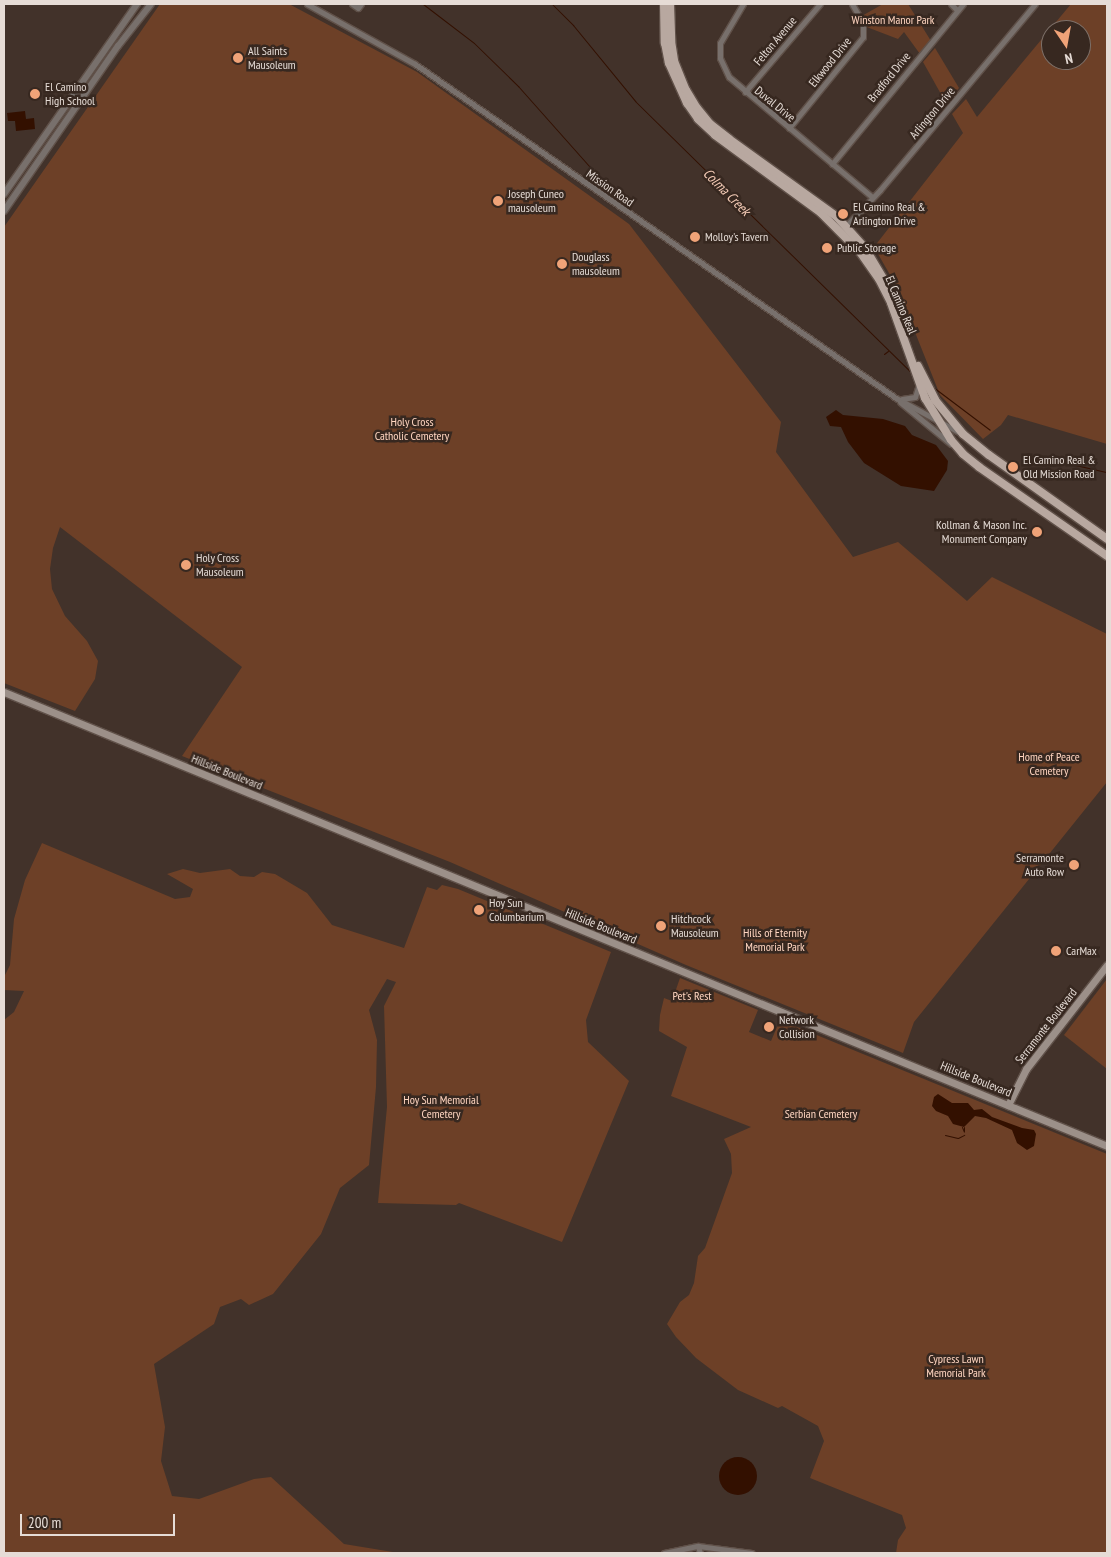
<!DOCTYPE html>
<html>
<head>
<meta charset="utf-8">
<style>
	body { margin:0 }
	#map { position:relative; width:1111px; height:1557px; overflow:hidden; background:#42322a; font-family:"PT Sans Narrow",sans-serif }
	div>[style] { position:absolute }
	.green>* { inset:0; background:#6d4027 }
	.water>* { inset:0; background:#331000 }
	.round { border-radius:50% }
	.stream>* { height:1px; margin:-0.5px; padding:0 0.5px; transform-origin:0.5px; border-radius:0.5px; background:#331000 }
	.roads { filter:drop-shadow(1px 0 #605149) drop-shadow(-1px 0 #605149) drop-shadow(0 1px #605149) drop-shadow(0 -1px #605149) }
	.minor>* { height:5px; margin:-2.5px; padding:0 2.5px; transform-origin:2.5px; border-radius:2.5px; background:#78706c }
	.tertiary>* { height:6px; margin:-3px; padding:0 3px; transform-origin:3px; border-radius:3px; background:#78706c }
	.secondary>* { height:7px; margin:-3.5px; padding:0 3.5px; transform-origin:3.5px; border-radius:3.5px; background:#9c9089 }
	.primary>* { height:8px; margin:-4px; padding:0 4px; transform-origin:4px; border-radius:4px; background:#b8a8a0 }
	.dots>* { width:14px; height:14px; translate:-50% -50%; box-sizing:border-box; border:2px solid #372820; border-radius:50% }
	span { translate:-50% -50%; white-space:nowrap; text-align:center; line-height:1.15; -webkit-text-stroke:5px #372820; paint-order:stroke }
	.park-label { font-size:12px; color:#ffd5c0 }
	.street-label { font-size:12px; color:#e6dcd6 }
	.poi-label { font-size:12px; color:#e6dcd6 }
	.left { translate:0 -50%; text-align:left }
	.right { translate:-100% -50%; text-align:right }
	.water-label { font-size:14px; color:#f3cab5; font-style:italic }
	.frame { position:absolute; inset:0; border:5px solid #e6dcd6; pointer-events:none }
	.north { position:absolute; left:1041px; top:20px; width:50px; height:50px; box-sizing:border-box; background:#372820; border:1px solid #7d7069; border-radius:50%; rotate:168deg; font-size:14px; font-weight:700; line-height:20px; text-align:center; color:#e6dcd6 }
	.north::after { content:''; display:block; margin:auto; width:18px; height:22px; background:#f0a378; clip-path:polygon(50% 0,100% 100%,50% 72%,0 100%) }
	.scale { position:absolute; left:20px; top:1514px; width:155px; height:22px; box-sizing:border-box; border:2px solid #e6dcd6; border-top:0; padding-left:6px; font-size:15px; line-height:18px; white-space:nowrap; color:#e6dcd6; -webkit-text-stroke:4px #372820; paint-order:stroke }
</style>
</head>
<body>
<div id="map">
	<div class="green">
		<i style="clip-path:polygon(160px 4px,289px 4px,417px 72px,629px 224px,781px 422px,776px 452px,853px 557px,898px 542px,967px 601px,992px 577px,1107px 634px,1107px 782px,914px 1022px,903px 1053px,686px 965px,450px 862px,182px 756px,242px 667px,60px 527px,53px 548px,50px 569px,52px 589px,65px 616px,87px 641px,98px 661px,95px 679px,75px 711px,4px 683px,4px 227px)"></i>
		<i style="clip-path:polygon(883px 4px,908px 4px,931px 41px,920px 54px,904px 32px,898px 39px,864px 26px,860px 17px)"></i>
		<i style="clip-path:polygon(evenodd,1071px 4px,1107px 4px,1107px 444px,1008px 415px,1001px 425px,983px 439px,940px 395px,897px 287px,874px 247px,963px 133px,952px 114px,966px 99px,977px 117px,1071px 4px,1051px 30px,1081px 30px,1081px 60px,1051px 60px,1051px 30px)"></i>
		<i style="clip-path:polygon(935px 48px,959px 88px,946px 103px,923px 62px)"></i>
		<i style="clip-path:polygon(42px 843px,175px 899px,190px 897px,193px 889px,167px 874px,183px 869px,200px 873px,230px 869px,240px 876px,254px 877px,262px 872px,275px 874px,307px 893px,332px 925px,404px 948px,427px 887px,437px 890px,442px 885px,458px 889px,611px 952px,586px 1020px,588px 1042px,629px 1081px,562px 1242px,459px 1203px,456px 1205px,378px 1203px,387px 1107px,384px 1006px,396px 982px,387px 979px,369px 1010px,377px 1040px,376px 1087px,369px 1165px,340px 1188px,321px 1234px,273px 1294px,249px 1305px,241px 1299px,220px 1307px,214px 1324px,154px 1364px,165px 1427px,161px 1461px,172px 1496px,199px 1499px,254px 1479px,271px 1477px,344px 1544px,399px 1553px,4px 1553px,4px 1020px,14px 1012px,24px 991px,4px 990px,4px 977px,10px 965px,14px 919px,25px 880px)"></i>
		<i style="clip-path:polygon(680px 978px,758px 1010px,749px 1032px,771px 1041px,780px 1020px,1107px 1154px,1107px 1553px,896px 1553px,898px 1540px,906px 1528px,902px 1515px,810px 1478px,824px 1441px,818px 1426px,782px 1406px,778px 1408px,738px 1390px,696px 1358px,676px 1337px,667px 1324px,680px 1302px,689px 1295px,694px 1283px,698px 1256px,705px 1248px,732px 1173px,731px 1154px,724px 1139px,751px 1127px,671px 1096px,687px 1047px,659px 1031px,660px 1015px,664px 998px,672px 1001px)"></i>
		<i style="clip-path:polygon(1107px 979px,1107px 1069px,1064px 1035px)"></i>
	</div>
	<div class="water">
		<i style="clip-path:polygon(25px 111px,26px 119px,34px 118px,35px 129px,16px 131px,15px 121px,8px 121px,7px 113px)"></i>
		<i style="clip-path:polygon(836px 410px,843px 415px,883px 419px,905px 426px,912px 435px,936px 445px,948px 461px,947px 470px,934px 491px,901px 486px,864px 463px,848px 442px,841px 427px,830px 426px,826px 417px)"></i>
		<i style="clip-path:polygon(938px 1094px,952px 1103px,968px 1103px,974px 1110px,982px 1109px,992px 1117px,1022px 1128px,1034px 1130px,1036px 1134px,1034px 1146px,1027px 1150px,1017px 1143px,1012px 1130px,986px 1118px,975px 1116px,964px 1127px,953px 1124px,948px 1116px,936px 1111px,932px 1106px,934px 1097px)"></i>
		<i class="round" style="left:719px;top:1457px;width:38px;height:38px"></i>
	</div>
	<div class="stream">
		<i style="left:423px;top:4px;width:64px;rotate:37.4deg"></i>
		<i style="left:474px;top:43px;width:62px;rotate:44.3deg"></i>
		<i style="left:518px;top:86px;width:108px;rotate:48.4deg"></i>
		<i style="left:552px;top:4px;width:30px;rotate:45deg"></i>
		<i style="left:573px;top:25px;width:99px;rotate:50.7deg"></i>
		<i style="left:636px;top:102px;width:385px;rotate:44.5deg"></i>
		<i style="left:884px;top:354px;width:5px;rotate:-37deg"></i>
		<i style="left:933px;top:387px;width:71px;rotate:37deg"></i>
		<i style="left:1071px;top:464px;width:37px;rotate:13deg"></i>
		<i style="left:962px;top:1127px;width:5px;rotate:68deg"></i>
		<i style="left:964px;top:1131px;width:4px;rotate:-90deg"></i>
		<i style="left:945px;top:1135px;width:13px;rotate:13deg"></i>
		<i style="left:958px;top:1138px;width:7px;rotate:-27deg"></i>
	</div>
	<div class="roads">
		<div class="minor">
			<i style="left:307px;top:4px;width:124px;rotate:29.1deg"></i>
			<i style="left:415px;top:64px;width:586px;rotate:34.78deg"></i>
			<i style="left:896px;top:398px;width:72px;rotate:28.4deg"></i>
			<i style="left:352px;top:4px;width:7px;rotate:34deg"></i>
			<i style="left:358px;top:8px;width:5px;rotate:-53deg"></i>
			<i style="left:743px;top:4px;width:45px;rotate:120.5deg"></i>
			<i style="left:720px;top:43px;width:15px;rotate:90deg"></i>
			<i style="left:720px;top:58px;width:21px;rotate:65deg"></i>
			<i style="left:729px;top:77px;width:187px;rotate:40deg"></i>
			<i style="left:951px;top:4px;width:8px;rotate:45deg"></i>
			<i style="left:745px;top:92px;width:116px;rotate:-49.6deg"></i>
			<i style="left:789px;top:128px;width:117px;rotate:-50.9deg"></i>
			<i style="left:863px;top:37px;width:14px;rotate:-90deg"></i>
			<i style="left:863px;top:23px;width:22px;rotate:-120deg"></i>
			<i style="left:832px;top:164px;width:207px;rotate:-50.7deg"></i>
			<i style="left:845px;top:227px;width:51px;rotate:-46.6deg"></i>
			<i style="left:880px;top:190px;width:242px;rotate:-50.2deg"></i>
			<i style="left:902px;top:399px;width:13px;rotate:-9deg"></i>
			<i style="left:915px;top:397px;width:13px;rotate:-72deg"></i>
			<i style="left:900px;top:402px;width:66px;rotate:39.5deg"></i>
			<i style="left:698px;top:1546px;width:7px;rotate:74deg"></i>
			<i style="left:664px;top:1553px;width:35px;rotate:-12deg"></i>
			<i style="left:698px;top:1546px;width:54px;rotate:7.4deg"></i>
		</div>
		<div class="tertiary">
			<i style="left:4px;top:194px;width:232px;rotate:-55deg"></i>
			<i style="left:4px;top:211px;width:201px;rotate:-55.4deg"></i>
			<i style="left:118px;top:46px;width:53px;rotate:-51.8deg"></i>
		</div>
		<div class="secondary">
			<i style="left:4px;top:692px;width:1193px;rotate:22.37deg"></i>
			<i style="left:1008px;top:1105px;width:40px;rotate:-63.4deg"></i>
			<i style="left:1026px;top:1069px;width:132px;rotate:-52.1deg"></i>
		</div>
		<div class="primary">
			<i style="left:664px;top:4px;width:39px;rotate:89deg"></i>
			<i style="left:665px;top:43px;width:20px;rotate:79deg"></i>
			<i style="left:669px;top:63px;width:44px;rotate:65.8deg"></i>
			<i style="left:687px;top:103px;width:19px;rotate:55deg"></i>
			<i style="left:698px;top:119px;width:23px;rotate:43deg"></i>
			<i style="left:715px;top:135px;width:132px;rotate:36.3deg"></i>
			<i style="left:821px;top:213px;width:55px;rotate:45deg"></i>
			<i style="left:860px;top:252px;width:33px;rotate:55deg"></i>
			<i style="left:879px;top:279px;width:27px;rotate:63deg"></i>
			<i style="left:891px;top:303px;width:101px;rotate:70.3deg"></i>
			<i style="left:925px;top:398px;width:49px;rotate:58.2deg"></i>
			<i style="left:951px;top:440px;width:18px;rotate:49deg"></i>
			<i style="left:963px;top:454px;width:21px;rotate:39deg"></i>
			<i style="left:979px;top:467px;width:156px;rotate:34.8deg"></i>
			<i style="left:670px;top:4px;width:37px;rotate:88deg"></i>
			<i style="left:671px;top:41px;width:20px;rotate:81deg"></i>
			<i style="left:674px;top:61px;width:31px;rotate:68deg"></i>
			<i style="left:686px;top:90px;width:21px;rotate:59deg"></i>
			<i style="left:697px;top:108px;width:21px;rotate:51deg"></i>
			<i style="left:710px;top:124px;width:24px;rotate:38deg"></i>
			<i style="left:729px;top:139px;width:133px;rotate:35.8deg"></i>
			<i style="left:837px;top:217px;width:42px;rotate:47.9deg"></i>
			<i style="left:865px;top:248px;width:49px;rotate:59.2deg"></i>
			<i style="left:918px;top:366px;width:38px;rotate:63deg"></i>
			<i style="left:935px;top:400px;width:44px;rotate:50.5deg"></i>
			<i style="left:963px;top:434px;width:33px;rotate:39deg"></i>
			<i style="left:989px;top:455px;width:145px;rotate:35.4deg"></i>
		</div>
	</div>
	<div class="dots">
		<i style="left:238px;top:58px;background:#f0a378"></i>
		<i style="left:35px;top:94px;background:#f0a378"></i>
		<i style="left:498px;top:201px;background:#f0a378"></i>
		<i style="left:843px;top:214px;background:#f0a378"></i>
		<i style="left:695px;top:237px;background:#f0a378"></i>
		<i style="left:827px;top:248px;background:#f0a378"></i>
		<i style="left:562px;top:264px;background:#f0a378"></i>
		<i style="left:1013px;top:467px;background:#f0a378"></i>
		<i style="left:1037px;top:532px;background:#f0a378"></i>
		<i style="left:186px;top:565px;background:#f0a378"></i>
		<i style="left:1074px;top:865px;background:#f0a378"></i>
		<i style="left:479px;top:910px;background:#f0a378"></i>
		<i style="left:661px;top:926px;background:#f0a378"></i>
		<i style="left:1056px;top:951px;background:#f0a378"></i>
		<i style="left:769px;top:1027px;background:#f0a378"></i>
	</div>
	<div class="park-label">
		<span style="left:893px;top:20px">Winston Manor Park</span>
		<span style="left:412px;top:429px">Holy Cross<br>Catholic Cemetery</span>
		<span style="left:1049px;top:764px">Home of Peace<br>Cemetery</span>
		<span style="left:775px;top:940px">Hills of Eternity<br>Memorial Park</span>
		<span style="left:692px;top:996px">Pet's Rest</span>
		<span style="left:441px;top:1107px">Hoy Sun Memorial<br>Cemetery</span>
		<span style="left:821px;top:1114px">Serbian Cemetery</span>
		<span style="left:956px;top:1366px">Cypress Lawn<br>Memorial Park</span>
	</div>
	<div class="street-label">
		<span style="left:775px;top:41px;rotate:-50deg">Felton Avenue</span>
		<span style="left:830px;top:62px;rotate:-51deg">Elkwood Drive</span>
		<span style="left:889px;top:77px;rotate:-51deg">Bradford Drive</span>
		<span style="left:775px;top:104px;rotate:39deg">Duval Drive</span>
		<span style="left:932px;top:113px;rotate:-50deg">Arlington Drive</span>
		<span style="left:610px;top:188px;rotate:35deg">Mission Road</span>
		<span style="left:901px;top:305px;rotate:67deg">El Camino Real</span>
		<span style="left:227px;top:772px;rotate:22deg">Hillside Boulevard</span>
		<span style="left:601px;top:926px;rotate:22deg">Hillside Boulevard</span>
		<span style="left:1046px;top:1026px;rotate:-52deg">Serramonte Boulevard</span>
		<span style="left:976px;top:1079px;rotate:22deg">Hillside Boulevard</span>
	</div>
	<div class="poi-label">
		<span class="left" style="left:248px;top:58px">All Saints<br>Mausoleum</span>
		<span class="left" style="left:45px;top:94px">El Camino<br>High School</span>
		<span class="left" style="left:508px;top:201px">Joseph Cuneo<br>mausoleum</span>
		<span class="left" style="left:853px;top:214px">El Camino Real &amp;<br>Arlington Drive</span>
		<span class="left" style="left:705px;top:237px">Molloy's Tavern</span>
		<span class="left" style="left:837px;top:248px">Public Storage</span>
		<span class="left" style="left:572px;top:264px">Douglass<br>mausoleum</span>
		<span class="left" style="left:1023px;top:467px">El Camino Real &amp;<br>Old Mission Road</span>
		<span class="right" style="left:1027px;top:532px">Kollman &amp; Mason Inc.<br>Monument Company</span>
		<span class="left" style="left:196px;top:565px">Holy Cross<br>Mausoleum</span>
		<span class="right" style="left:1064px;top:865px">Serramonte<br>Auto Row</span>
		<span class="left" style="left:489px;top:910px">Hoy Sun<br>Columbarium</span>
		<span class="left" style="left:671px;top:926px">Hitchcock<br>Mausoleum</span>
		<span class="left" style="left:1066px;top:951px">CarMax</span>
		<span class="left" style="left:779px;top:1027px">Network<br>Collision</span>
	</div>
	<div class="water-label">
		<span style="left:727px;top:192px;rotate:45deg">Colma Creek</span>
	</div>
	<div class="frame"></div>
	<div class="north">N</div>
	<div class="scale">200 m</div>
</div>
</body>
</html>
